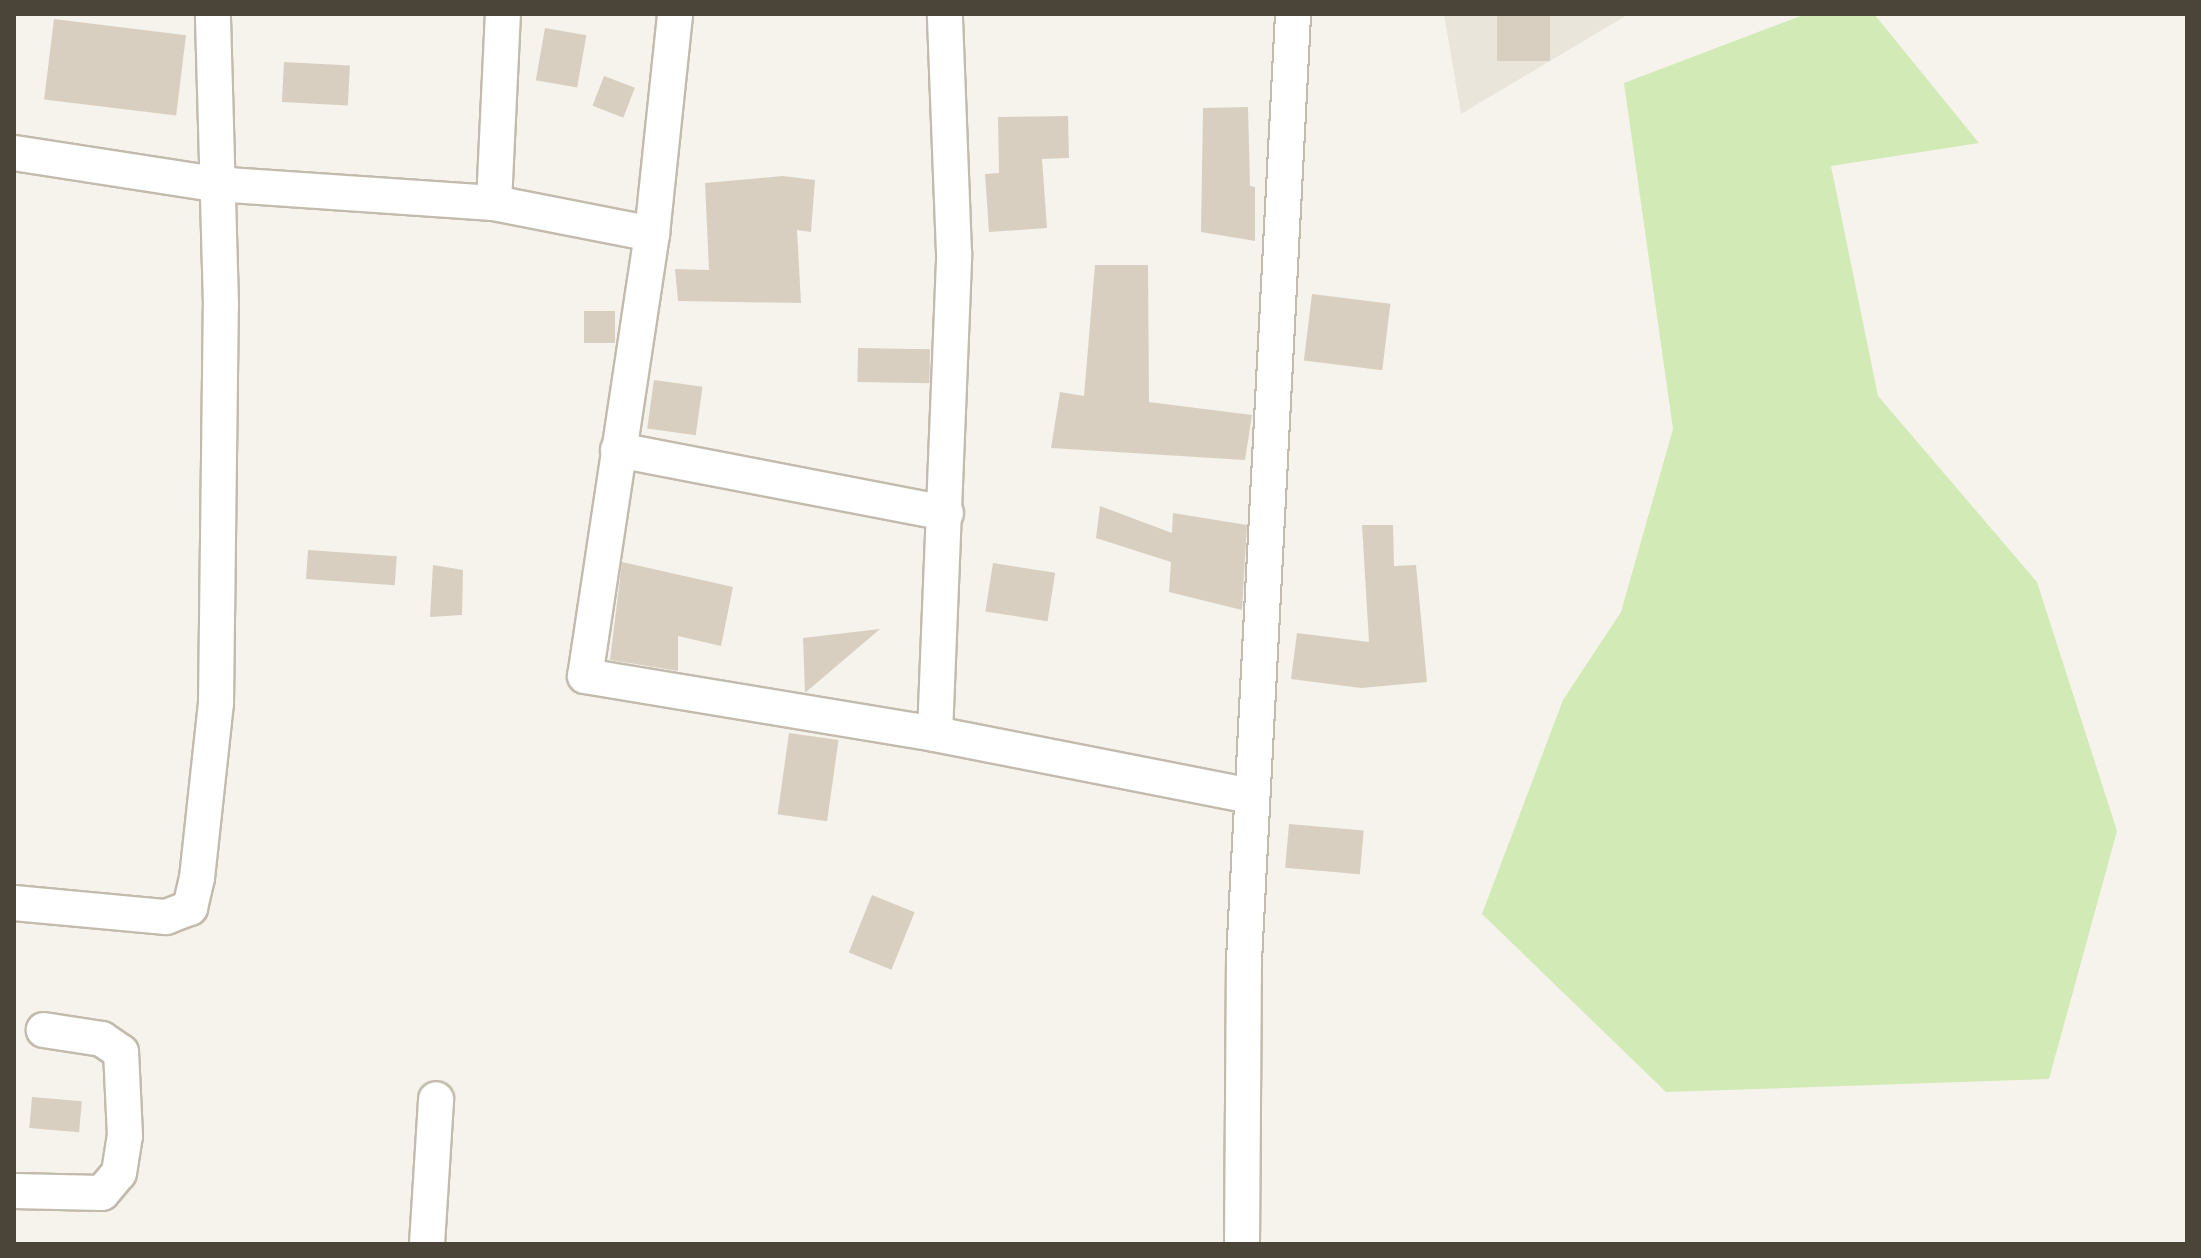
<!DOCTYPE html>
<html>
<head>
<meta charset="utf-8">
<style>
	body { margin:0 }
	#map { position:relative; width:2201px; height:1258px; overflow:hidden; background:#f6f3ec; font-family:Figtree,sans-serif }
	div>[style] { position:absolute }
	.residential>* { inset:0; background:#eae5da }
	.green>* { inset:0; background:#d2eab5 }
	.building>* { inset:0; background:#d8cfc1; transform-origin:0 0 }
	.roads { filter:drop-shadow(2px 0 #c2bbae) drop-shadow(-2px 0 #c2bbae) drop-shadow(0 2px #c2bbae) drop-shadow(0 -2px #c2bbae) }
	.minor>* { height:34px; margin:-17px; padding:0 17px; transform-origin:17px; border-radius:17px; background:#fff }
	span { translate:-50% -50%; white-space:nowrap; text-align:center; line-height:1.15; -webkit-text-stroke:7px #fff; paint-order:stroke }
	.frame { position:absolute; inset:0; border:16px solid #4b4439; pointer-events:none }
</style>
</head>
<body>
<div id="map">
	<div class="residential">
		<i style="clip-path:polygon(1444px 14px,1629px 14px,1461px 114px)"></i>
	</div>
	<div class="green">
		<i style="clip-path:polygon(1806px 14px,1874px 14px,1979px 143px,1831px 166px,1878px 396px,2037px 582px,2117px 831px,2049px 1079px,1666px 1092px,1482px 914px,1563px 700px,1621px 612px,1673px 429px,1624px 83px)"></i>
	</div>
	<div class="building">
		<i style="left:1497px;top:14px;width:53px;height:47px"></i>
		<i style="left:54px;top:19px;width:133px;height:81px;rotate:7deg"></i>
		<i style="left:545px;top:28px;width:42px;height:53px;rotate:10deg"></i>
		<i style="left:284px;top:62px;width:66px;height:40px;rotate:3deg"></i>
		<i style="left:604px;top:76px;width:33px;height:32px;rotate:21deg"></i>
		<i style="clip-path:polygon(1248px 107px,1250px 186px,1255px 187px,1255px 241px,1201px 232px,1203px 108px)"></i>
		<i style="clip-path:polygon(1068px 116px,1069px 158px,1042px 159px,1047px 228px,989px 232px,985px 174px,999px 173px,998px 117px)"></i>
		<i style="clip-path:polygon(783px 176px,815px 180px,811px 232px,797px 230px,801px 303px,678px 301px,675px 269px,709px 270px,705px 183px)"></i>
		<i style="clip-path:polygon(1095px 265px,1148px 265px,1149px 402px,1252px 415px,1245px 460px,1051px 448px,1060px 392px,1084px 396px)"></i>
		<i style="left:1312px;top:294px;width:79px;height:67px;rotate:7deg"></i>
		<i style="left:615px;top:311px;width:32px;height:31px;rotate:90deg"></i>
		<i style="left:858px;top:348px;width:72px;height:34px;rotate:1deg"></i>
		<i style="left:654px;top:380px;width:49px;height:49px;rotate:8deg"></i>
		<i style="clip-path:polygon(1100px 506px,1172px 533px,1173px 513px,1247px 525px,1242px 610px,1169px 592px,1171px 562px,1096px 538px)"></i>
		<i style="clip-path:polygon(1362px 525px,1393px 525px,1394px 566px,1416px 565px,1427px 682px,1361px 688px,1291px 679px,1297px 633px,1369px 642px)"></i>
		<i style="left:308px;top:550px;width:89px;height:29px;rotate:4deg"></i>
		<i style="clip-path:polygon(622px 562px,733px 587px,721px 646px,678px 636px,678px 671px,610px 660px)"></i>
		<i style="left:993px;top:563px;width:63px;height:49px;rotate:9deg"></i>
		<i style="clip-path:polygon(433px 565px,463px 570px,462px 615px,430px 617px)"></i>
		<i style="clip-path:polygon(880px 629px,806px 692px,805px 692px,803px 638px)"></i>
		<i style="left:789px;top:733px;width:50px;height:82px;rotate:8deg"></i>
		<i style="left:1289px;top:824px;width:75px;height:44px;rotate:5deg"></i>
		<i style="left:872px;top:895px;width:46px;height:62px;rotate:22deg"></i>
		<i style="left:32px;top:1097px;width:50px;height:31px;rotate:5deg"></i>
	</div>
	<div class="roads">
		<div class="minor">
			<i style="left:14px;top:153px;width:203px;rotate:8.8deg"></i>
			<i style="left:215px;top:184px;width:280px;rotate:3.9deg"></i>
			<i style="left:494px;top:203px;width:189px;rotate:-87.3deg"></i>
			<i style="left:494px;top:203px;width:161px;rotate:11.1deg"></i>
			<i style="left:652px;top:234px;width:221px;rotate:-84deg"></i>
			<i style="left:652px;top:234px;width:447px;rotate:98.6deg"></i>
			<i style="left:585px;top:676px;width:355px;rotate:9.4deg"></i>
			<i style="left:935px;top:734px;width:323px;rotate:11.1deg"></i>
			<i style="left:618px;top:450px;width:334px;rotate:10.9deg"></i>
			<i style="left:935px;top:734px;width:481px;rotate:-87.7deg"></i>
			<i style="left:954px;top:253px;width:239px;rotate:-92.2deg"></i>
			<i style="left:14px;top:903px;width:153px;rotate:5.3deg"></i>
			<i style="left:166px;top:917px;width:26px;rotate:-21deg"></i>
			<i style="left:190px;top:908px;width:31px;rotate:-77deg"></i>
			<i style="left:197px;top:878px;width:176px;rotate:-83.8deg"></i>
			<i style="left:216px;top:703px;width:398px;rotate:-89.3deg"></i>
			<i style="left:221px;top:305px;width:291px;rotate:-91.6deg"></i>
			<i style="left:14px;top:1191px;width:88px;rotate:1.3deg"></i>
			<i style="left:102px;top:1193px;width:26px;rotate:-50deg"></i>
			<i style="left:119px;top:1173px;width:37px;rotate:-81deg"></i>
			<i style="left:125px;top:1136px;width:84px;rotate:-92.7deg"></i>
			<i style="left:121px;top:1052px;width:23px;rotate:-146deg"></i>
			<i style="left:102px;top:1039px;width:59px;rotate:-171.2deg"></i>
			<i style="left:427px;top:1244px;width:145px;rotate:-86.4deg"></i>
			<i style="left:1242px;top:1244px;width:284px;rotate:-89.6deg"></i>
			<i style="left:1244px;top:960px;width:947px;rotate:-87.03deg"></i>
		</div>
	</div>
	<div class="frame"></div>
</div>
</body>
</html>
